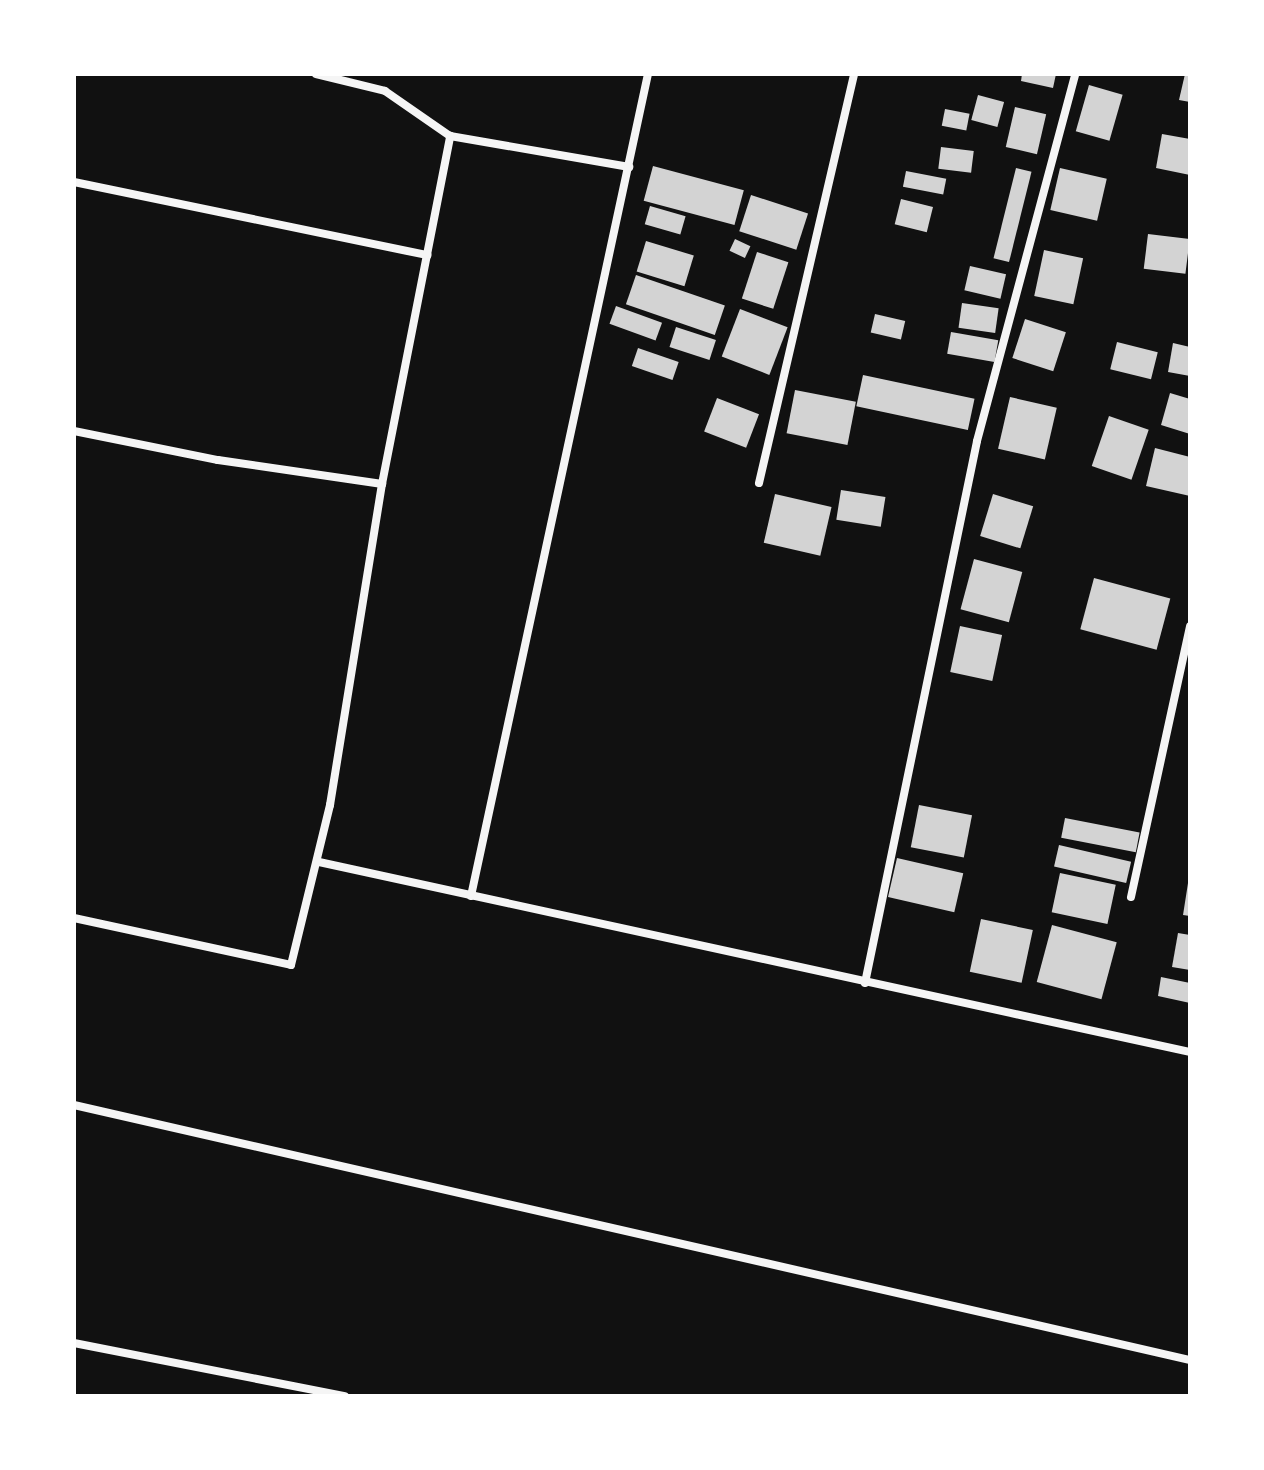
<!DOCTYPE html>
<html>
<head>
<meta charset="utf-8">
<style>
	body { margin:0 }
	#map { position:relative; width:1264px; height:1470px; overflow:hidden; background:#111; font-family:"Open Sans",sans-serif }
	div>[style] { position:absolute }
	.building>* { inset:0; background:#d3d3d3; transform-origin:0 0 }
	.minor>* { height:8px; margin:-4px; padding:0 4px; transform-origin:4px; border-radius:4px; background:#f5f5f5 }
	span { translate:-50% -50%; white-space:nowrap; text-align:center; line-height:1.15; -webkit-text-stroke:6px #fff; paint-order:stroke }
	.frame { position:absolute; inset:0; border:76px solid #fff; pointer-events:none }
</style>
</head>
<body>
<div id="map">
	<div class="building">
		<i style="clip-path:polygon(1022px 74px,1056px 74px,1053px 88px,1021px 81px)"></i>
		<i style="clip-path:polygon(1185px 74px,1190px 74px,1190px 102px,1179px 100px)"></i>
		<i style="left:1089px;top:85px;width:35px;height:48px;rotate:16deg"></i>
		<i style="left:978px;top:95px;width:27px;height:26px;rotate:15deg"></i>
		<i style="left:1015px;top:107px;width:32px;height:41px;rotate:13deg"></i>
		<i style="left:945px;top:109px;width:25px;height:17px;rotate:11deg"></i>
		<i style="clip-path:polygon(1162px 134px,1190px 139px,1190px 175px,1156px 168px)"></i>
		<i style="left:941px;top:147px;width:33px;height:22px;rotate:7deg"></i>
		<i style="left:653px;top:166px;width:94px;height:36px;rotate:15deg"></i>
		<i style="left:1016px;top:168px;width:16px;height:93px;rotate:14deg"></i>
		<i style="left:1060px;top:168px;width:48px;height:43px;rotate:13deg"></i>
		<i style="left:906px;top:171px;width:41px;height:16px;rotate:11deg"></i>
		<i style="left:751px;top:195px;width:60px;height:38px;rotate:18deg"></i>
		<i style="left:901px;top:199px;width:33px;height:26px;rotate:14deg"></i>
		<i style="left:650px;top:206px;width:37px;height:19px;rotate:16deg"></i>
		<i style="left:1148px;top:234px;width:42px;height:35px;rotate:7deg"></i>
		<i style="left:735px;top:239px;width:17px;height:13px;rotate:25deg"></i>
		<i style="left:646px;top:241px;width:50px;height:32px;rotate:17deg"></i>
		<i style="left:1044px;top:250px;width:40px;height:47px;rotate:12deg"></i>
		<i style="left:757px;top:252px;width:33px;height:49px;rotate:18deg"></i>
		<i style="left:970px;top:266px;width:37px;height:25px;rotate:13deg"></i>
		<i style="left:636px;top:275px;width:94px;height:31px;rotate:19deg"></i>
		<i style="left:962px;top:303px;width:37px;height:25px;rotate:8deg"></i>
		<i style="left:616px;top:306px;width:49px;height:19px;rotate:20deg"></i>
		<i style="left:740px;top:309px;width:51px;height:51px;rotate:21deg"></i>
		<i style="left:875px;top:314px;width:31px;height:19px;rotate:13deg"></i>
		<i style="left:1025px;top:319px;width:43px;height:41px;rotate:18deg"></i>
		<i style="left:676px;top:327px;width:42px;height:21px;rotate:18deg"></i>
		<i style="left:951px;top:332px;width:48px;height:22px;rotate:10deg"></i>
		<i style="left:1117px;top:342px;width:42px;height:28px;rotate:14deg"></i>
		<i style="clip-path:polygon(1173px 343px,1190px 347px,1190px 376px,1168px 372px)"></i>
		<i style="left:638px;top:348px;width:43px;height:19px;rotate:19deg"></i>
		<i style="left:863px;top:375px;width:114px;height:32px;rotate:12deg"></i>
		<i style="left:795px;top:390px;width:62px;height:44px;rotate:11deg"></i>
		<i style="clip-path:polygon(1170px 393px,1190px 399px,1190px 434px,1161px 425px)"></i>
		<i style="left:1010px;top:397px;width:48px;height:53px;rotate:13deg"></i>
		<i style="left:717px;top:398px;width:45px;height:36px;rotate:21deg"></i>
		<i style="left:1109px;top:416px;width:42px;height:53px;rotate:19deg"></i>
		<i style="clip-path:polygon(1155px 448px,1190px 457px,1190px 496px,1146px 486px)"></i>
		<i style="left:841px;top:490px;width:45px;height:30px;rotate:9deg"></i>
		<i style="left:775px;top:494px;width:58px;height:50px;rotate:13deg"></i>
		<i style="left:993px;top:494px;width:42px;height:44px;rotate:17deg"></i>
		<i style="left:974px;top:559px;width:50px;height:52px;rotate:15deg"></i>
		<i style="left:1094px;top:578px;width:79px;height:53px;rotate:15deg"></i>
		<i style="left:960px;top:626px;width:43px;height:47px;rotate:12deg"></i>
		<i style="left:919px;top:805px;width:54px;height:43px;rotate:11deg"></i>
		<i style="left:1065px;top:818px;width:76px;height:20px;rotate:11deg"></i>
		<i style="left:1059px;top:845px;width:74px;height:22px;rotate:13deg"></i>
		<i style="left:897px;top:858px;width:68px;height:40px;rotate:13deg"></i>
		<i style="left:1060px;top:873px;width:57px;height:40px;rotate:12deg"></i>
		<i style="clip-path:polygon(1188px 883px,1190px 883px,1190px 916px,1183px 915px)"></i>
		<i style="left:981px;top:919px;width:53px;height:54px;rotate:12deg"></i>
		<i style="left:1052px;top:925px;width:67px;height:59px;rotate:15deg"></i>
		<i style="clip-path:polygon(1178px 933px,1190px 935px,1190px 970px,1172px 967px)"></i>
		<i style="clip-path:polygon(1161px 977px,1190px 983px,1190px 1003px,1158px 996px)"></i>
	</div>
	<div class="minor">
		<i style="left:316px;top:74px;width:71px;rotate:13.8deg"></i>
		<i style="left:385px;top:91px;width:79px;rotate:34.7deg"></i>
		<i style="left:450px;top:136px;width:182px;rotate:9.8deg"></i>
		<i style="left:74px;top:182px;width:361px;rotate:11.7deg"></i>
		<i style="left:74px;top:431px;width:147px;rotate:11.4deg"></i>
		<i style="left:218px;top:460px;width:166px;rotate:8.3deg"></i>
		<i style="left:759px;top:483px;width:420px;rotate:-76.9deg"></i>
		<i style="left:319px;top:862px;width:891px;rotate:12.31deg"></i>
		<i style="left:471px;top:896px;width:841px;rotate:-77.85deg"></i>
		<i style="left:1131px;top:897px;width:277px;rotate:-77.7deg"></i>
		<i style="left:74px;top:918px;width:222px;rotate:12.2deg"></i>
		<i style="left:291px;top:965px;width:165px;rotate:-76.3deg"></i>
		<i style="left:330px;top:805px;width:325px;rotate:-80.8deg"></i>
		<i style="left:382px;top:484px;width:355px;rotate:-78.9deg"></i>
		<i style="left:865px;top:983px;width:553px;rotate:-78.32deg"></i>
		<i style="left:977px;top:441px;width:380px;rotate:-75deg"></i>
		<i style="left:74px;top:1105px;width:1145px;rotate:12.87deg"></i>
		<i style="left:74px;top:1343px;width:276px;rotate:11.1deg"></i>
	</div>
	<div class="frame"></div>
</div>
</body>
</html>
